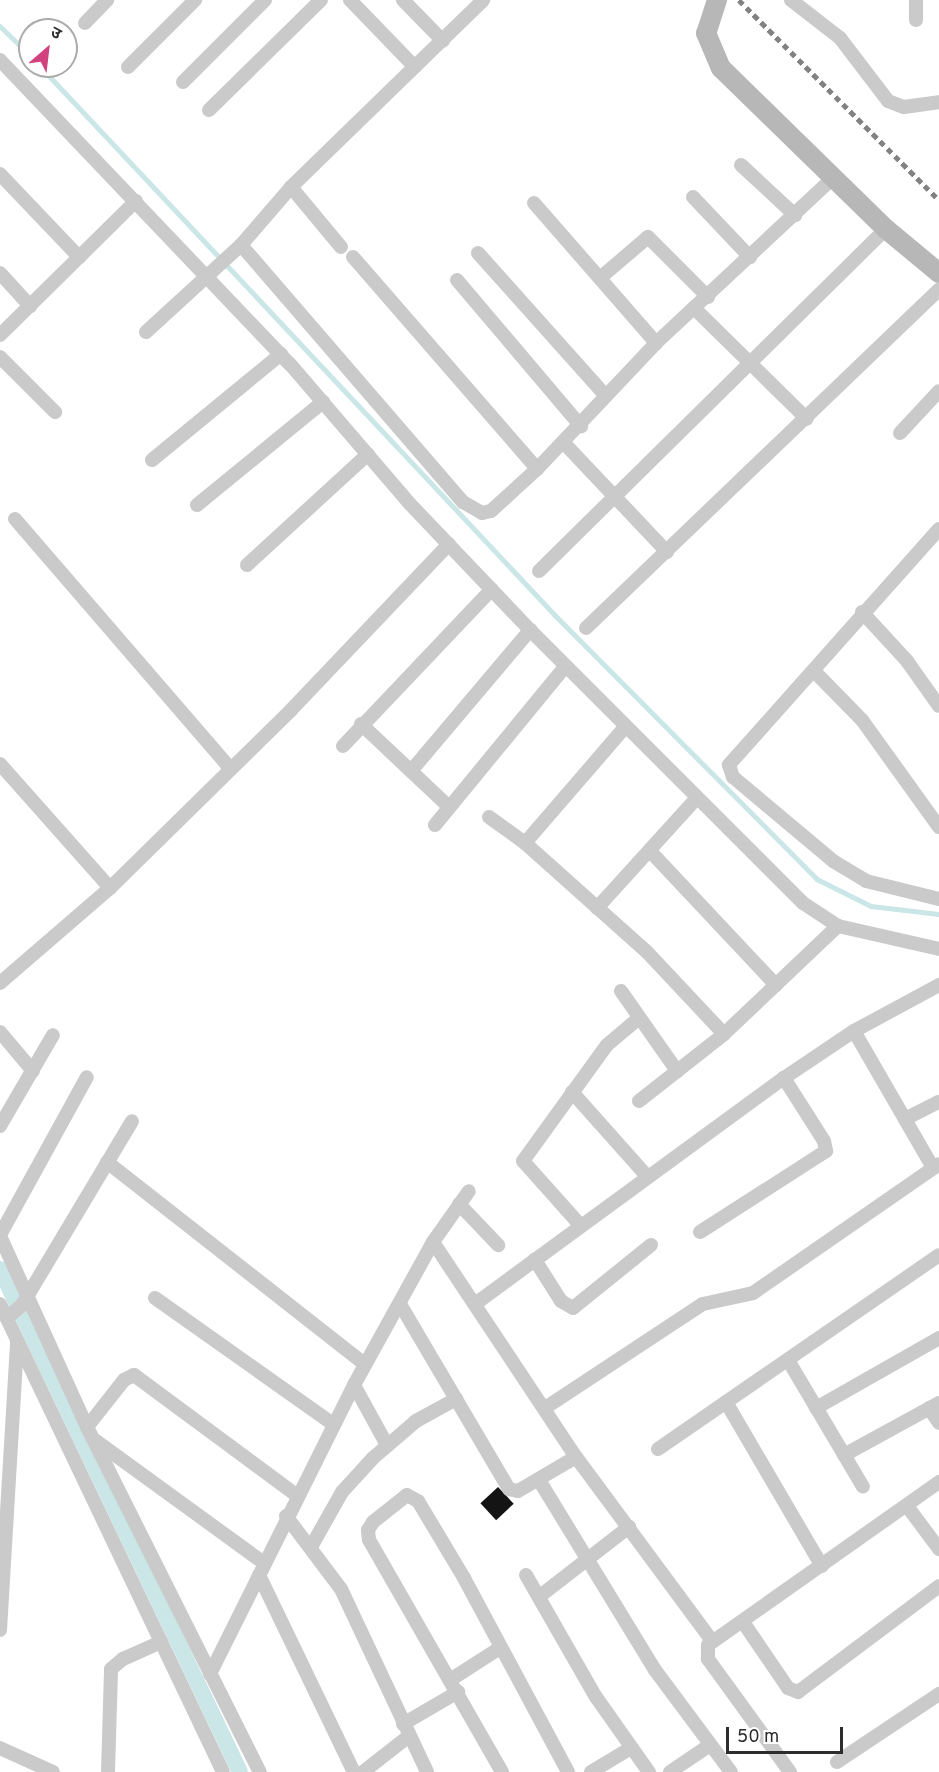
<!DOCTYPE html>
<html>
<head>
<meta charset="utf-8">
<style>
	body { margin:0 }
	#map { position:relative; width:939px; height:1772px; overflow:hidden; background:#fff; font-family:Overpass,"Noto Sans Devanagari",sans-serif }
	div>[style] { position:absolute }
	.stream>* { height:4.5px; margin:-2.25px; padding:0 2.25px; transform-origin:2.25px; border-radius:2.25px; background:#cae6e7 }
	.canal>* { height:16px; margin:-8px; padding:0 8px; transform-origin:8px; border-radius:8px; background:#cae6e7 }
	.building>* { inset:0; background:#141414; transform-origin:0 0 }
	.street>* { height:14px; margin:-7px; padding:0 7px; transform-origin:7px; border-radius:7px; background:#cacaca }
	.secondary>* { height:20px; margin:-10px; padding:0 10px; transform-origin:10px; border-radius:10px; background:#b7b7b7 }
	.rail>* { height:4.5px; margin-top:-2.25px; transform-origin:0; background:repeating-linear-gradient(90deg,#828282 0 6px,transparent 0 10.5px) }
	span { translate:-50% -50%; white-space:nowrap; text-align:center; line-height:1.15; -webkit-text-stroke:6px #fff; paint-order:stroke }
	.north { position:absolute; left:18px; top:18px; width:60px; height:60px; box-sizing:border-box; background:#fff; border:2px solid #ababab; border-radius:50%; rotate:28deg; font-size:16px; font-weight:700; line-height:24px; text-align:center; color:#2d2d2d }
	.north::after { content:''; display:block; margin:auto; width:21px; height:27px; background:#d0437e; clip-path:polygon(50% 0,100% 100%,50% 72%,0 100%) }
	.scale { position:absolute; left:726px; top:1727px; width:117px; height:27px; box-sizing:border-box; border:3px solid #2d2d2d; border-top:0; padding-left:8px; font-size:18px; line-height:21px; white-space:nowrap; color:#2d2d2d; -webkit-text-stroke:4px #fff; paint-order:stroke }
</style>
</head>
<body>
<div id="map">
	<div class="stream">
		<i style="left:0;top:26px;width:42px;rotate:44deg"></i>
		<i style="left:40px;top:66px;width:753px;rotate:46.83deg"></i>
		<i style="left:555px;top:615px;width:372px;rotate:45.2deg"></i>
		<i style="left:817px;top:879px;width:60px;rotate:26.6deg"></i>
		<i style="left:871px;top:906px;width:68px;rotate:6.7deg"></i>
	</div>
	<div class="canal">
		<i style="left:0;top:1269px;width:557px;rotate:64.49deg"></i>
	</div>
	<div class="building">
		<i style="left:498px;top:1487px;width:23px;height:24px;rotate:47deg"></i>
	</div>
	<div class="street">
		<i style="left:350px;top:0;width:93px;rotate:45.9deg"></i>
		<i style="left:403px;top:0;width:57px;rotate:45.7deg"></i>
		<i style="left:791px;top:0;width:62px;rotate:37.8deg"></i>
		<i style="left:840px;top:38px;width:79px;rotate:52.7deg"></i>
		<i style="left:888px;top:101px;width:17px;rotate:21deg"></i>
		<i style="left:904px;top:107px;width:35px;rotate:-8deg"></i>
		<i style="left:916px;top:0;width:20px;rotate:90deg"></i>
		<i style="left:85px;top:23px;width:32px;rotate:-46deg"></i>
		<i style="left:0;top:60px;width:420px;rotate:46.4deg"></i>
		<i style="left:290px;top:364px;width:184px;rotate:49.4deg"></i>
		<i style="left:410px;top:504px;width:174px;rotate:46.4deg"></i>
		<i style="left:530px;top:630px;width:386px;rotate:45deg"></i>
		<i style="left:803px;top:903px;width:42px;rotate:33.3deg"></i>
		<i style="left:838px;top:926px;width:104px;rotate:12.8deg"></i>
		<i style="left:128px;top:67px;width:95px;rotate:-45deg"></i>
		<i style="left:183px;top:82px;width:116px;rotate:-45deg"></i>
		<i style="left:209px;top:110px;width:157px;rotate:-44.5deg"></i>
		<i style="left:741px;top:165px;width:74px;rotate:42.8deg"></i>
		<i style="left:0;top:174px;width:115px;rotate:46.4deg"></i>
		<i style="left:291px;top:187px;width:78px;rotate:50.2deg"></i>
		<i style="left:693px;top:197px;width:83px;rotate:46.5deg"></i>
		<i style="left:534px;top:203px;width:186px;rotate:48.9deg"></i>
		<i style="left:241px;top:245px;width:340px;rotate:49.2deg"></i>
		<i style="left:463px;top:502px;width:22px;rotate:30deg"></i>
		<i style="left:482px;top:513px;width:9px;rotate:-13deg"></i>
		<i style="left:491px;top:511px;width:62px;rotate:-42.4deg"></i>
		<i style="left:537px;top:469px;width:173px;rotate:-46.6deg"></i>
		<i style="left:656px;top:343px;width:242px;rotate:-43deg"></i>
		<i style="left:478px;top:253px;width:192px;rotate:48.2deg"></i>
		<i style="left:353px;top:257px;width:281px;rotate:49deg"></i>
		<i style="left:0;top:273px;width:45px;rotate:47.7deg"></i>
		<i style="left:600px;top:278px;width:63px;rotate:-40.5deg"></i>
		<i style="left:648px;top:237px;width:85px;rotate:45deg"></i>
		<i style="left:457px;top:280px;width:192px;rotate:49.7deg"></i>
		<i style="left:694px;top:308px;width:158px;rotate:44.5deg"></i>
		<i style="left:146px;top:332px;width:129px;rotate:-42.5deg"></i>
		<i style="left:241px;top:245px;width:77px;rotate:-49.2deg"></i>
		<i style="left:291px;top:187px;width:268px;rotate:-44.2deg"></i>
		<i style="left:0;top:335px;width:191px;rotate:-44.6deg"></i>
		<i style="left:0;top:357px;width:78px;rotate:45deg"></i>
		<i style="left:900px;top:433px;width:57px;rotate:-47.1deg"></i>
		<i style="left:564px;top:443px;width:150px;rotate:46.6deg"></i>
		<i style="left:152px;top:460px;width:167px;rotate:-39.4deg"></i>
		<i style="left:197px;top:505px;width:163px;rotate:-39.3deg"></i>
		<i style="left:15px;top:519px;width:330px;rotate:49.2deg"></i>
		<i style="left:939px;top:529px;width:316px;rotate:131.7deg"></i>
		<i style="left:729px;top:765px;width:13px;rotate:72deg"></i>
		<i style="left:733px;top:777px;width:131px;rotate:40deg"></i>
		<i style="left:833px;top:861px;width:39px;rotate:31deg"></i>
		<i style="left:866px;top:881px;width:75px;rotate:13.9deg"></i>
		<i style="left:247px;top:565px;width:164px;rotate:-42.5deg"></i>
		<i style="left:539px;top:571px;width:487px;rotate:-44.6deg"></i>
		<i style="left:862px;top:612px;width:67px;rotate:47.4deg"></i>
		<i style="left:907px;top:661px;width:55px;rotate:54.6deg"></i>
		<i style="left:586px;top:628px;width:489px;rotate:-43.8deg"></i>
		<i style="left:814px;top:671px;width:69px;rotate:45.6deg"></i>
		<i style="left:862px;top:720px;width:132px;rotate:54.3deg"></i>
		<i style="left:361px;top:724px;width:121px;rotate:43.3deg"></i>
		<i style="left:343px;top:746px;width:216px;rotate:-46.5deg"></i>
		<i style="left:0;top:764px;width:166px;rotate:48.4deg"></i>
		<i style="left:411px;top:771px;width:185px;rotate:-49.8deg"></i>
		<i style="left:489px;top:817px;width:44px;rotate:35.8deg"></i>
		<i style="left:525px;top:843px;width:164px;rotate:41.8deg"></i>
		<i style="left:647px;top:952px;width:112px;rotate:46.8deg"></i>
		<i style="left:435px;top:825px;width:205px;rotate:-50.6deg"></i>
		<i style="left:525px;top:843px;width:153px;rotate:-49.2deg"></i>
		<i style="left:650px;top:851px;width:184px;rotate:46.8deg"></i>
		<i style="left:597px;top:908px;width:147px;rotate:-47.8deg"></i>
		<i style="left:0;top:983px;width:145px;rotate:-40.8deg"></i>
		<i style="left:110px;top:888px;width:254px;rotate:-44.5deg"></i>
		<i style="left:291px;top:710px;width:229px;rotate:-46.4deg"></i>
		<i style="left:621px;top:991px;width:98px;rotate:55deg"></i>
		<i style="left:854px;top:1031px;width:158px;rotate:60deg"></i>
		<i style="left:0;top:1032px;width:51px;rotate:49.8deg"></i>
		<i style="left:572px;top:1092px;width:111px;rotate:48.3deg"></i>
		<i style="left:639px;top:1101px;width:108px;rotate:-38.2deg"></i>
		<i style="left:724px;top:1034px;width:157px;rotate:-43.5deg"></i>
		<i style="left:905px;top:1119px;width:38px;rotate:-27deg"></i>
		<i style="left:0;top:1126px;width:105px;rotate:-59.8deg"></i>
		<i style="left:107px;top:1162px;width:328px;rotate:38.1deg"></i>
		<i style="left:459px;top:1204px;width:57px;rotate:46.4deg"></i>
		<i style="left:581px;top:1226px;width:87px;rotate:-131.7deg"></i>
		<i style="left:523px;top:1161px;width:143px;rotate:-54.1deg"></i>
		<i style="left:607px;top:1045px;width:42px;rotate:-40.2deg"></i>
		<i style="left:700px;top:1232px;width:150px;rotate:-32.7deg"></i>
		<i style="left:826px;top:1151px;width:10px;rotate:-101deg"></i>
		<i style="left:824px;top:1141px;width:75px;rotate:-122.4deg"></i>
		<i style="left:0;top:1235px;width:180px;rotate:-61.2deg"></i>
		<i style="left:0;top:1236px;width:210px;rotate:65.5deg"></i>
		<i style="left:87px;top:1427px;width:386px;rotate:63.4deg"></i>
		<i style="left:433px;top:1242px;width:258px;rotate:56.4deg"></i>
		<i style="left:576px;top:1457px;width:229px;rotate:53.5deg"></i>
		<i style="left:651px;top:1245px;width:100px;rotate:141.1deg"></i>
		<i style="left:573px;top:1308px;width:14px;rotate:-150deg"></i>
		<i style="left:561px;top:1301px;width:49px;rotate:-122.4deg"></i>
		<i style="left:535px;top:1260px;width:308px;rotate:-36.2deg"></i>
		<i style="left:784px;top:1078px;width:84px;rotate:-33.9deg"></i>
		<i style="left:854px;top:1031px;width:97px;rotate:-28.4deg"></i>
		<i style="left:155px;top:1298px;width:218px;rotate:35.3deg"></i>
		<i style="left:0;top:1304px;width:518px;rotate:64.52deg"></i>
		<i style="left:400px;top:1304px;width:215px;rotate:59.5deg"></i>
		<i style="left:509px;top:1489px;width:9px;rotate:13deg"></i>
		<i style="left:518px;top:1491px;width:67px;rotate:-30.4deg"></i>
		<i style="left:475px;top:1304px;width:74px;rotate:-36.3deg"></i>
		<i style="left:7px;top:1318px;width:20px;rotate:-41deg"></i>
		<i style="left:22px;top:1305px;width:214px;rotate:-59.1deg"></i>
		<i style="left:788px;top:1360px;width:147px;rotate:59.4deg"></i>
		<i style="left:354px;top:1385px;width:68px;rotate:61.2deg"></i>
		<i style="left:726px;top:1402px;width:190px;rotate:59.7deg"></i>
		<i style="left:545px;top:1408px;width:189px;rotate:-33.4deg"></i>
		<i style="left:703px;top:1304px;width:51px;rotate:-12.4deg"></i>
		<i style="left:753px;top:1293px;width:226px;rotate:-34.7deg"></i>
		<i style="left:816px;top:1408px;width:142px;rotate:-29.6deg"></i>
		<i style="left:929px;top:1408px;width:18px;rotate:56deg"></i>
		<i style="left:87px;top:1427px;width:60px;rotate:-51.8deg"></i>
		<i style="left:124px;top:1380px;width:11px;rotate:-27deg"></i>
		<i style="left:134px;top:1375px;width:202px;rotate:36.5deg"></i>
		<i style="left:96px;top:1441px;width:208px;rotate:36deg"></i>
		<i style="left:658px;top:1449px;width:341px;rotate:-34.6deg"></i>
		<i style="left:844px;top:1455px;width:108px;rotate:-28.7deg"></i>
		<i style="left:539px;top:1480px;width:223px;rotate:58.6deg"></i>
		<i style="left:655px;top:1670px;width:127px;rotate:53.3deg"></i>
		<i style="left:907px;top:1506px;width:54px;rotate:53.3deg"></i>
		<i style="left:286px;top:1516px;width:91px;rotate:53deg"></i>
		<i style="left:341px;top:1589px;width:202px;rotate:64.8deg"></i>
		<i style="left:311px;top:1547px;width:63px;rotate:-60.6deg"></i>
		<i style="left:342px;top:1492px;width:46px;rotate:-47.6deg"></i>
		<i style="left:373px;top:1458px;width:57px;rotate:-40.7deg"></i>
		<i style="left:416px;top:1421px;width:46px;rotate:-28.8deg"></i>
		<i style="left:259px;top:1575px;width:219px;rotate:64.3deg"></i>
		<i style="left:526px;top:1575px;width:141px;rotate:60.2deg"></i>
		<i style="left:596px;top:1697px;width:92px;rotate:54.8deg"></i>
		<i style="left:540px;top:1596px;width:113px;rotate:-37.8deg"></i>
		<i style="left:743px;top:1622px;width:80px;rotate:55.7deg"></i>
		<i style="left:788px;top:1688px;width:11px;rotate:22deg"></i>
		<i style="left:798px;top:1692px;width:176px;rotate:-36.9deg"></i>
		<i style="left:0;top:1630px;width:289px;rotate:-86.6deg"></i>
		<i style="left:210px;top:1674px;width:323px;rotate:-63.5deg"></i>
		<i style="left:354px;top:1385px;width:163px;rotate:-61.1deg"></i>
		<i style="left:433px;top:1242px;width:62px;rotate:-54.8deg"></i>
		<i style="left:450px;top:1680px;width:59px;rotate:-32.6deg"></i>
		<i style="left:403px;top:1724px;width:64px;rotate:-30.2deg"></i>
		<i style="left:0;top:1748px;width:58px;rotate:24.4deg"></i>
		<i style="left:837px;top:1762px;width:123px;rotate:-33.7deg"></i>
		<i style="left:108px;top:1772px;width:103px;rotate:-88.3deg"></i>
		<i style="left:111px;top:1669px;width:16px;rotate:-40deg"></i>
		<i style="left:123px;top:1659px;width:42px;rotate:-24.1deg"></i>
		<i style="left:363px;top:1772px;width:58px;rotate:-38deg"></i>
		<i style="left:502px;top:1772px;width:267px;rotate:-119.8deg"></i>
		<i style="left:369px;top:1540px;width:10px;rotate:-96deg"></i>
		<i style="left:368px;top:1530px;width:9px;rotate:-58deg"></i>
		<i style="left:373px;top:1522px;width:43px;rotate:-38.5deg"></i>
		<i style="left:407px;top:1495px;width:13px;rotate:29deg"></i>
		<i style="left:418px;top:1501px;width:90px;rotate:59.1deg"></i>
		<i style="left:464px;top:1578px;width:220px;rotate:61.8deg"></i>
		<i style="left:591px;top:1772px;width:47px;rotate:-31deg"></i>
		<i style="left:670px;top:1772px;width:48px;rotate:-34deg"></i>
		<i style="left:790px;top:1772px;width:140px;rotate:-126deg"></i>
		<i style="left:708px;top:1659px;width:14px;rotate:-90deg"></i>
		<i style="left:708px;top:1645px;width:283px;rotate:-35.2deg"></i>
	</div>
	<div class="secondary">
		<i style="left:717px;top:0;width:35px;rotate:108deg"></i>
		<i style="left:706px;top:33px;width:38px;rotate:67deg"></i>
		<i style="left:721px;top:68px;width:231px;rotate:44.3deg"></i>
		<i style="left:886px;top:229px;width:69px;rotate:39.7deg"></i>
	</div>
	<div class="rail">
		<i style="left:739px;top:0;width:283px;rotate:45deg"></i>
	</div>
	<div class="north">उ</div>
	<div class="scale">50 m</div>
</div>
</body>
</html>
